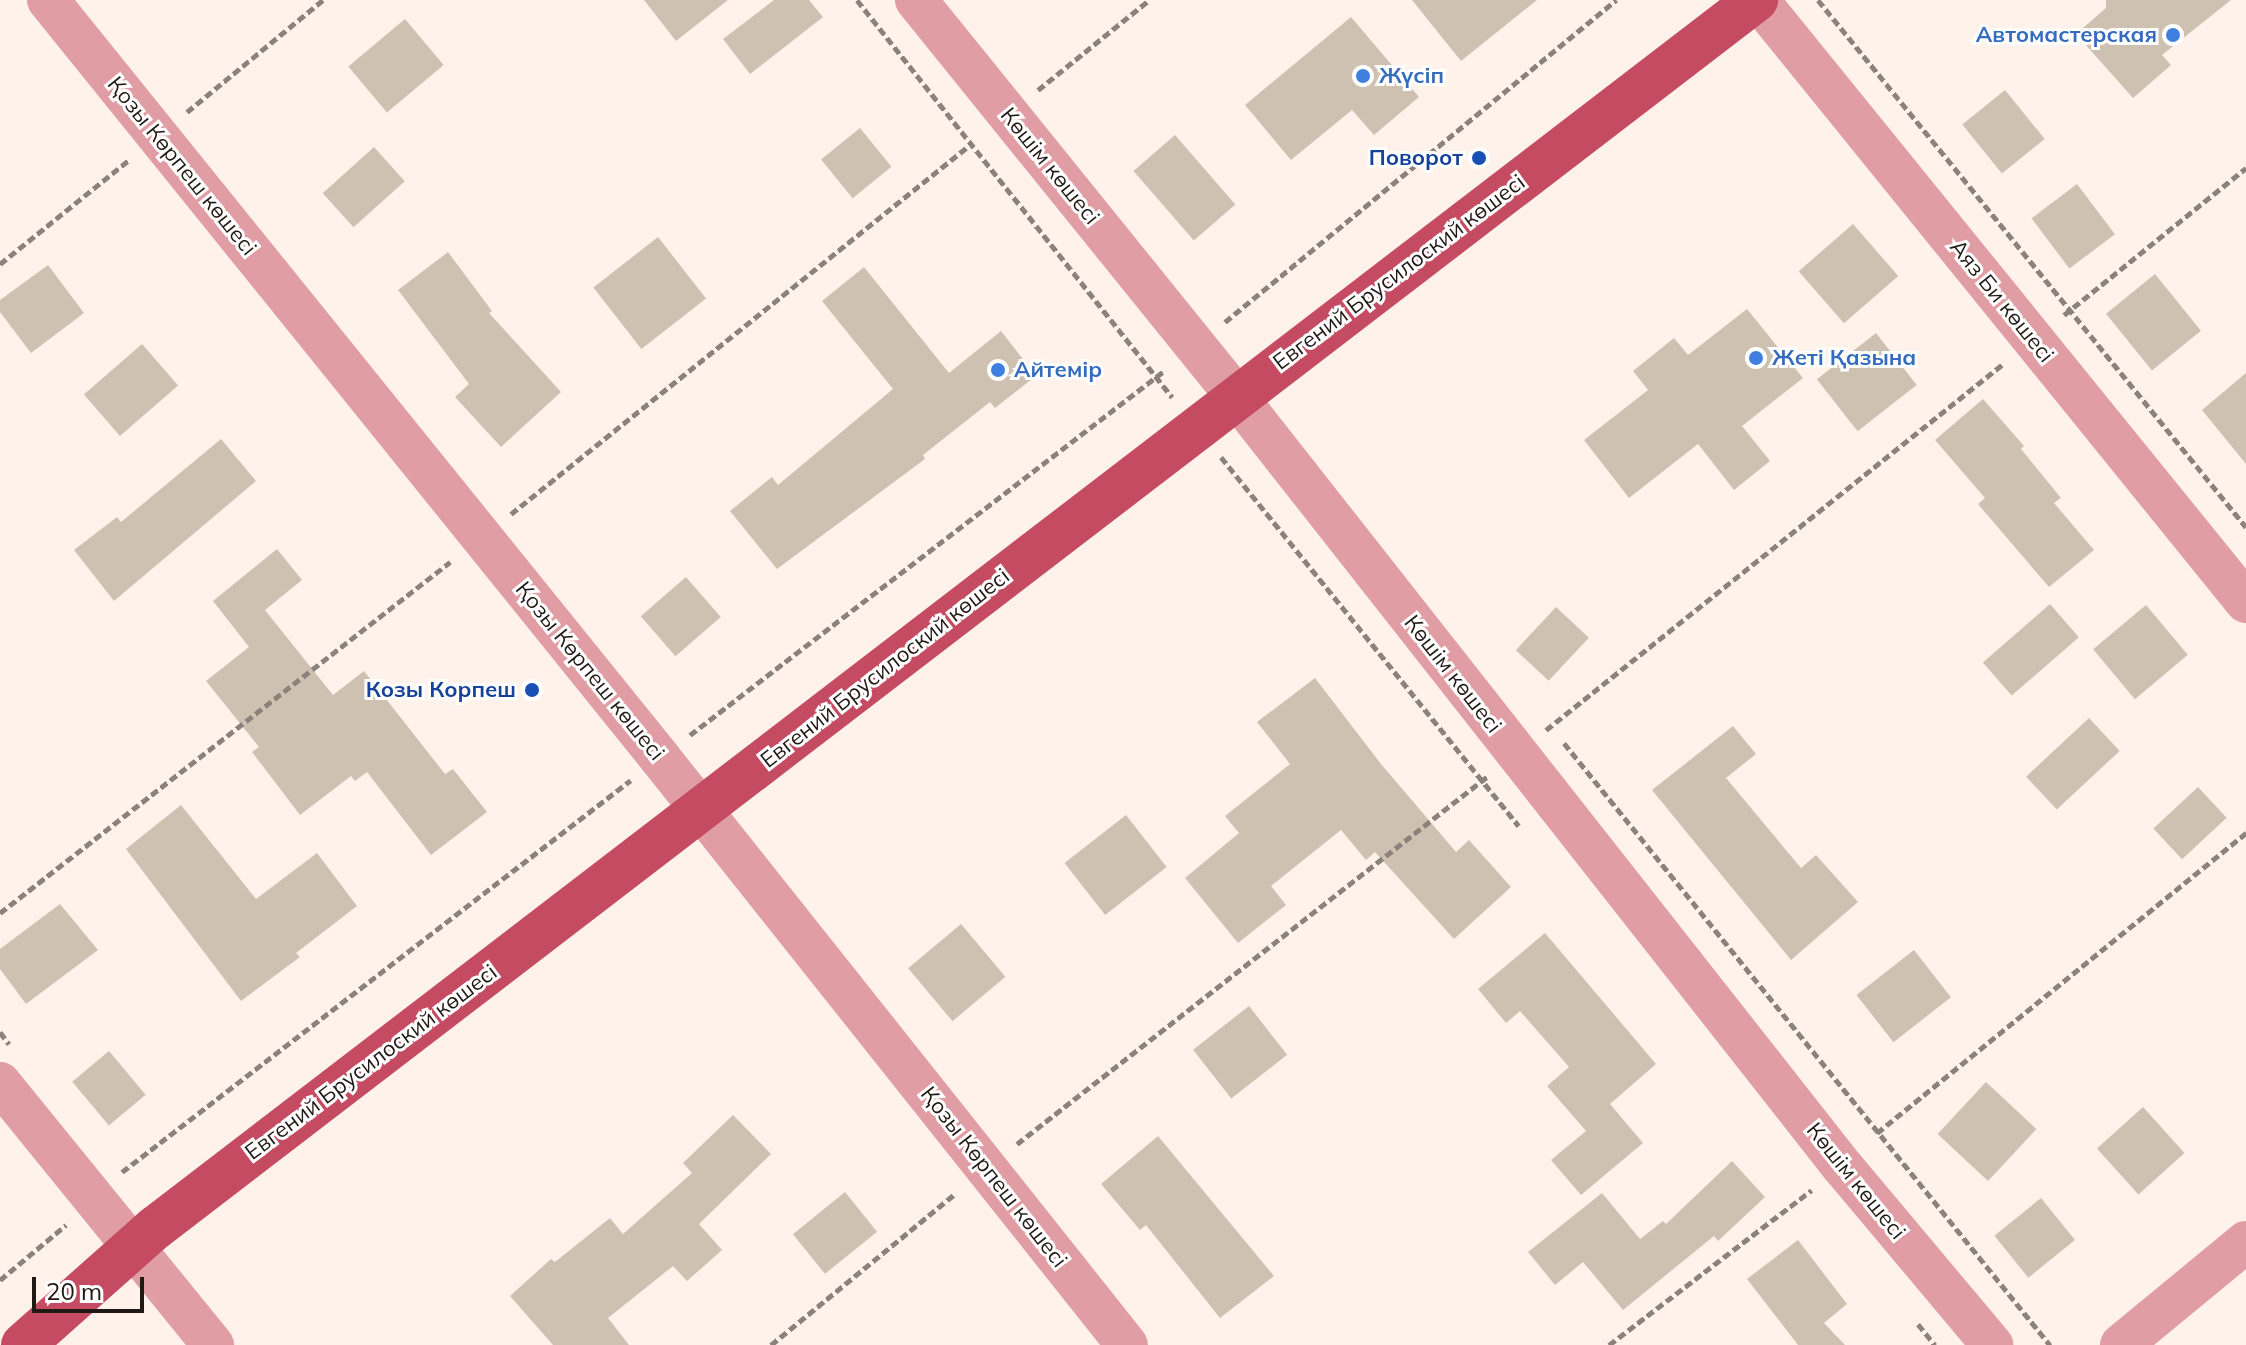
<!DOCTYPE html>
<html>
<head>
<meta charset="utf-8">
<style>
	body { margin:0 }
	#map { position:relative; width:2246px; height:1345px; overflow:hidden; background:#fef2eb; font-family:Mulish,sans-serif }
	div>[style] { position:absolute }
	.building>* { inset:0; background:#cec1b2; transform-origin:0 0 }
	.path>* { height:5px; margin-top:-2.5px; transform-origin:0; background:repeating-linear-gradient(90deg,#8b827c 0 8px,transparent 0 12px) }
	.minor>* { height:42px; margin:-21px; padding:0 21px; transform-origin:21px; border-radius:21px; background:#e19da4 }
	.major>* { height:44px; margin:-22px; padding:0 22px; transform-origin:22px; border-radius:22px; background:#c44b61 }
	.dots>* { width:22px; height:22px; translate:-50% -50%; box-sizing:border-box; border:4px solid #fff; border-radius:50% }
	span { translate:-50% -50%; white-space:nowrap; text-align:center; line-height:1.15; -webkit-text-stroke:6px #fff; paint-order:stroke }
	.shop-label { font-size:22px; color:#366cbe; font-weight:700 }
	.right { translate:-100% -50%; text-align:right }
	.left { translate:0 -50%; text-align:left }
	.transit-label { font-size:22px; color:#164399; font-weight:700 }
	.street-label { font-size:22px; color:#201915 }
	.scale { position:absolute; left:32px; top:1277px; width:112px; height:36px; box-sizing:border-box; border:4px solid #201915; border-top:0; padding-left:10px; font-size:24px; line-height:28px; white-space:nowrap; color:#201915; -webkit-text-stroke:6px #fff; paint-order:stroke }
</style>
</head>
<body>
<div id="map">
	<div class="building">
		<i style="clip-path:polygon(644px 0,728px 0,676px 41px)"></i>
		<i style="clip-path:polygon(774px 0,809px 0,823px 17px,750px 74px,723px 39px)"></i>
		<i style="clip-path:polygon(1412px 0,1537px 0,1461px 61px)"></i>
		<i style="clip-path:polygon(2106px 0,2231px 0,2162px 55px,2171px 65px,2133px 98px,2076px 34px,2106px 8px)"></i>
		<i style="clip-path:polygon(1351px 17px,1419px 97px,1374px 135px,1352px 110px,1291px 160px,1245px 105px)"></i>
		<i style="left:405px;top:19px;width:60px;height:74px;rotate:50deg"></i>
		<i style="left:2005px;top:90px;width:63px;height:55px;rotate:51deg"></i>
		<i style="left:860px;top:128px;width:50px;height:50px;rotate:51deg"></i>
		<i style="left:1175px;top:135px;width:92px;height:55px;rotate:49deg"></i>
		<i style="left:374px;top:147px;width:46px;height:69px;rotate:48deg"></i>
		<i style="left:2077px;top:184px;width:63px;height:57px;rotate:53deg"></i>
		<i style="left:1853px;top:224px;width:69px;height:72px;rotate:49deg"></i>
		<i style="left:658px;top:237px;width:78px;height:82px;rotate:52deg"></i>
		<i style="clip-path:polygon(448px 252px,492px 311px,489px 313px,561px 392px,501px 447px,455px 397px,469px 384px,398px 290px)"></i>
		<i style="clip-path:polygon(48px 265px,84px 313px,31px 353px,0 312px,0 300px)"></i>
		<i style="clip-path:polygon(864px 267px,949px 373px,1001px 331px,1036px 376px,995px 408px,990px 402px,923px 455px,925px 459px,777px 569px,730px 511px,772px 477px,778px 485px,893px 389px,822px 301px)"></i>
		<i style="left:2155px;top:274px;width:73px;height:63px;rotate:51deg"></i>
		<i style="clip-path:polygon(1747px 309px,1803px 378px,1742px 426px,1770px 461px,1734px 490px,1698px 444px,1629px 498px,1584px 440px,1648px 390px,1633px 371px,1674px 338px,1688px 355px)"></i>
		<i style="left:1876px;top:333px;width:66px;height:75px;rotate:52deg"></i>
		<i style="left:142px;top:344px;width:55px;height:77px;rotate:49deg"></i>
		<i style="clip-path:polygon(2246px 373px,2246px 464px,2202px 410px)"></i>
		<i style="clip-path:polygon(1983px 399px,2024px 446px,2021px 449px,2061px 498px,2054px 503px,2094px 550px,2049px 587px,1978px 504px,1985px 498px,1935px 440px)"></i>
		<i style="clip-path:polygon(221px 439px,256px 481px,114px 601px,74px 550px,117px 517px,121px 522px)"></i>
		<i style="clip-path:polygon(277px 549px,302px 580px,265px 610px,333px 695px,364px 671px,445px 774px,453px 769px,487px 812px,431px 855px,367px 772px,355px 781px,351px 776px,300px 815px,252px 752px,259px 747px,206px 681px,249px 647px,213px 601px)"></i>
		<i style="left:686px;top:577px;width:53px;height:60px;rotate:49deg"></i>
		<i style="left:2050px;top:604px;width:44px;height:89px;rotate:49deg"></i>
		<i style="left:2146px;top:605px;width:65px;height:69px;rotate:50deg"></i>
		<i style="left:1556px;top:607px;width:45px;height:59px;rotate:43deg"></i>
		<i style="clip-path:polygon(1315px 678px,1381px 764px,1456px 852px,1469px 840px,1511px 887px,1454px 939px,1375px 852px,1366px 860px,1341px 830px,1271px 886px,1286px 905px,1238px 943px,1185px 878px,1239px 833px,1225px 816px,1290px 764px,1257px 722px)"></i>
		<i style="left:2089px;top:718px;width:45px;height:86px;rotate:47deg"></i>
		<i style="clip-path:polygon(1733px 726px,1756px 754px,1726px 778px,1801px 868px,1816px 855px,1858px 902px,1791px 960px,1652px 790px)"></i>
		<i style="left:2198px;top:787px;width:42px;height:61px;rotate:47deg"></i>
		<i style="clip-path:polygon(181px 805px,256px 899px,317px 853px,357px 906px,296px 953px,300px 957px,241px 1001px,126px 849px)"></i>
		<i style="left:1126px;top:815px;width:66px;height:78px;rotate:52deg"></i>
		<i style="clip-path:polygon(60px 904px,98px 950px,26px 1004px,0 969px,0 949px)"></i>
		<i style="left:961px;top:924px;width:69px;height:69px;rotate:50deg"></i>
		<i style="clip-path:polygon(1545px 933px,1656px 1064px,1610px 1104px,1643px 1143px,1581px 1195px,1551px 1160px,1586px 1131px,1547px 1086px,1569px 1067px,1520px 1011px,1506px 1023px,1478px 989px)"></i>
		<i style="left:1914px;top:950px;width:60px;height:73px;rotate:52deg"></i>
		<i style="left:1249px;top:1006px;width:62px;height:71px;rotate:52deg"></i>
		<i style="left:109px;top:1051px;width:57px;height:48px;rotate:50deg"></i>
		<i style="left:1986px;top:1082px;width:69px;height:71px;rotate:43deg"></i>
		<i style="left:2143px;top:1107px;width:62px;height:62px;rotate:48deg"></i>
		<i style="clip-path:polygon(733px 1115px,771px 1154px,699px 1224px,722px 1250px,687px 1281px,673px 1266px,608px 1318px,629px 1345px,553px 1345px,510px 1296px,551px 1259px,555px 1262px,610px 1218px,623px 1234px,692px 1173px,683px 1163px)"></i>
		<i style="clip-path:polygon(1158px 1136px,1274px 1276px,1220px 1318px,1146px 1225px,1140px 1230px,1101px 1184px)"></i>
		<i style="clip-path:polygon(1732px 1161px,1765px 1197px,1718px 1241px,1714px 1236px,1623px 1310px,1583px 1262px,1555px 1285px,1528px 1252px,1602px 1193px,1640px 1239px,1663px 1221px,1666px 1224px)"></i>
		<i style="left:845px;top:1192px;width:51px;height:67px;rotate:51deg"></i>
		<i style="left:2041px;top:1198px;width:54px;height:60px;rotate:51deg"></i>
		<i style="clip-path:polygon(1798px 1240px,1847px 1304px,1824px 1323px,1845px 1345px,1798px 1345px,1747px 1279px)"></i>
	</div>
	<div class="path">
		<i style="left:857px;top:0;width:507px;rotate:51.57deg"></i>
		<i style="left:1818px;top:0;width:679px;rotate:50.92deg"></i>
		<i style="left:1038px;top:90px;width:143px;rotate:-39deg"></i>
		<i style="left:187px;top:112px;width:176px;rotate:-39.5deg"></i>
		<i style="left:0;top:264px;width:167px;rotate:-38.9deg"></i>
		<i style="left:2064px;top:315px;width:234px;rotate:-38.9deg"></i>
		<i style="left:1225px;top:322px;width:507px;rotate:-39.47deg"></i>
		<i style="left:1221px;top:457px;width:474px;rotate:51.1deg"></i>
		<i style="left:511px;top:514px;width:590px;rotate:-38.81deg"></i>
		<i style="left:1546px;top:730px;width:585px;rotate:-38.69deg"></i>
		<i style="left:690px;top:735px;width:598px;rotate:-37.52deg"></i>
		<i style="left:1564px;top:743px;width:774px;rotate:51.09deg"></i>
		<i style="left:0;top:913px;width:571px;rotate:-37.95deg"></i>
		<i style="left:0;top:1032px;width:15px;rotate:53deg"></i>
		<i style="left:1877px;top:1133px;width:476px;rotate:-39.1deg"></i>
		<i style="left:1017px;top:1144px;width:598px;rotate:-38deg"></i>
		<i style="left:122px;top:1172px;width:642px;rotate:-37.6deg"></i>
		<i style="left:0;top:1280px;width:86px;rotate:-39.8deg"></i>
		<i style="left:1918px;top:1324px;width:27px;rotate:51deg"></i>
		<i style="left:771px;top:1345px;width:239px;rotate:-39.4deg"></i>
		<i style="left:1609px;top:1345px;width:255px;rotate:-37.4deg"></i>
	</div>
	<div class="minor">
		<i style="left:48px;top:0;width:974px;rotate:51.08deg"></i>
		<i style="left:660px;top:758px;width:750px;rotate:51.5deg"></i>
		<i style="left:916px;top:0;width:509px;rotate:51.06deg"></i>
		<i style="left:1236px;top:396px;width:980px;rotate:51.8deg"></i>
		<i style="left:1842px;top:1166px;width:234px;rotate:50deg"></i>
		<i style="left:1758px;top:0;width:775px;rotate:50.97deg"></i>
		<i style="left:0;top:1083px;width:338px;rotate:50.9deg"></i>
		<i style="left:2121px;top:1345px;width:162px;rotate:-39.5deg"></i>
	</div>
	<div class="major">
		<i style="left:23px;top:1345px;width:176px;rotate:-41.6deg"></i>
		<i style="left:155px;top:1228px;width:2018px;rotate:-37.49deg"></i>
	</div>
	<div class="dots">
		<i style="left:2173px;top:35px;background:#3f7fe0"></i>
		<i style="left:1363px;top:76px;background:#3f7fe0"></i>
		<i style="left:1479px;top:158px;background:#1a4fb4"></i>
		<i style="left:1756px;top:358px;background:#3f7fe0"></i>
		<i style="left:998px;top:370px;background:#3f7fe0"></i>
		<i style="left:532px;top:690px;background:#1a4fb4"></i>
	</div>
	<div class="shop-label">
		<span class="right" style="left:2157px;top:35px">Автомастерская</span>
		<span class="left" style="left:1379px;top:76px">Жүсіп</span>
		<span class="left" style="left:1772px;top:358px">Жеті Қазына</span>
		<span class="left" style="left:1014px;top:370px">Айтемір</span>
	</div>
	<div class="transit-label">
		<span class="right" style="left:1463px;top:158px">Поворот</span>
		<span class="right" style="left:516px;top:690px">Козы Корпеш</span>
	</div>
	<div class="street-label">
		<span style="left:182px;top:166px;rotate:51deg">Қозы Көрпеш көшесі</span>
		<span style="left:1050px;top:166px;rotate:51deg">Көшім көшесі</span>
		<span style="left:1399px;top:272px;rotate:-37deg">Евгений Брусилоский көшесі</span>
		<span style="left:2002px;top:301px;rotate:51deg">Аяз Би көшесі</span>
		<span style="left:885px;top:668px;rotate:-38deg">Евгений Брусилоский көшесі</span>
		<span style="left:590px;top:671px;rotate:51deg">Қозы Көрпеш көшесі</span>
		<span style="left:1453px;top:674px;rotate:52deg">Көшім көшесі</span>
		<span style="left:371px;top:1062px;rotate:-37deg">Евгений Брусилоский көшесі</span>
		<span style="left:994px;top:1177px;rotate:52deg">Қозы Көрпеш көшесі</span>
		<span style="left:1856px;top:1181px;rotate:51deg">Көшім көшесі</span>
	</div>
	<div class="scale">20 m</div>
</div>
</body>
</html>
